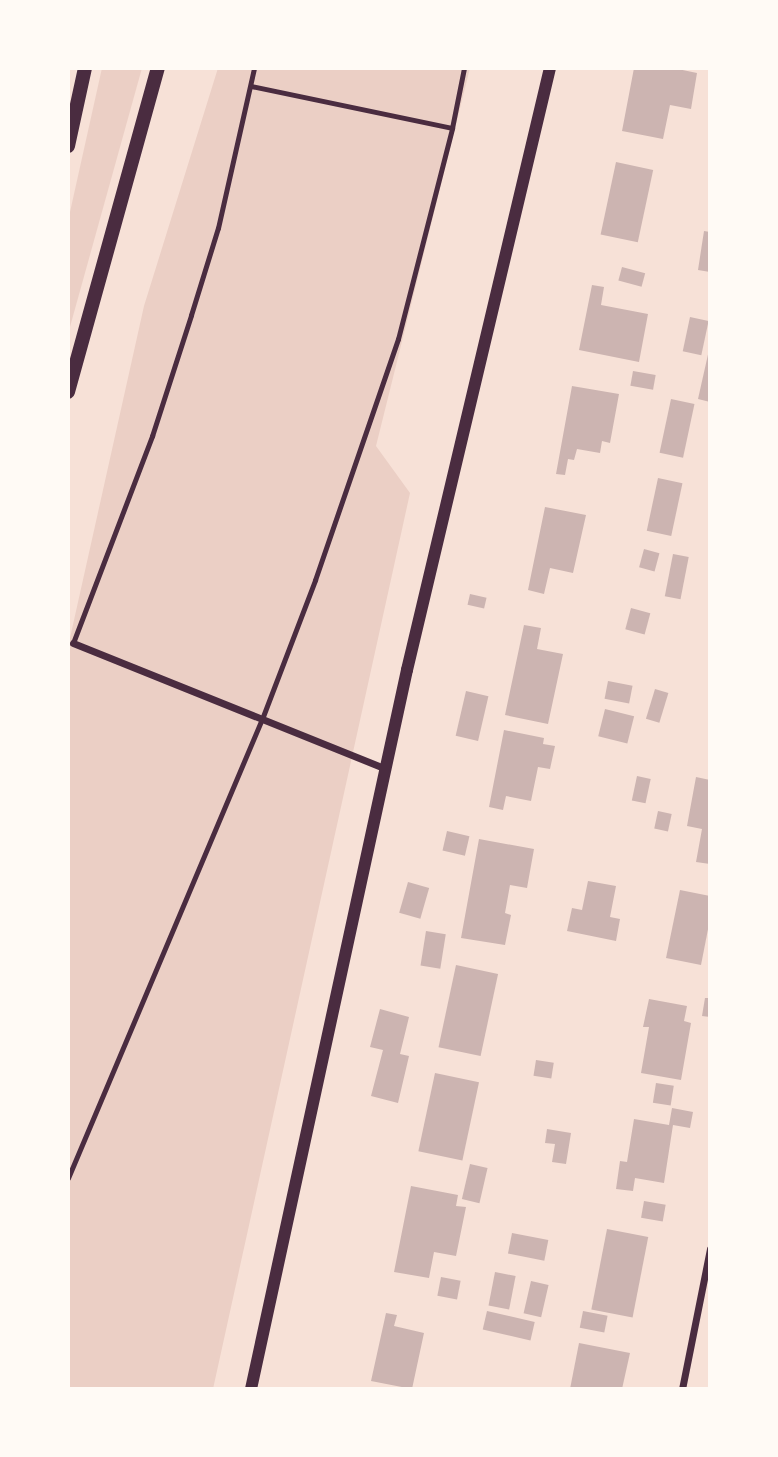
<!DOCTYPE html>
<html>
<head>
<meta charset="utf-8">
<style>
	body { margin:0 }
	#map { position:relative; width:778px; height:1457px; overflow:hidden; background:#f7e1d7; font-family:Inter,sans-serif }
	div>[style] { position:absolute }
	.green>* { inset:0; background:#ebcfc5 }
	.building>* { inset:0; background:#ccb4b1; transform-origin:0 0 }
	.service>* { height:5px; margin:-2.5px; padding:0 2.5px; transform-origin:2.5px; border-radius:2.5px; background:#4a2c40 }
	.minor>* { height:7px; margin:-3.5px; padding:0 3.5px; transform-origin:3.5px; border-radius:3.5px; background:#4a2c40 }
	.tertiary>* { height:12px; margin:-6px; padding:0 6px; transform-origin:6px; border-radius:6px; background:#4a2c40 }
	.secondary>* { height:14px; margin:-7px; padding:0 7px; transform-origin:7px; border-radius:7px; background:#4a2c40 }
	span { translate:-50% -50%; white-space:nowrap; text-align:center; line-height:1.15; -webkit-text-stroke:7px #fffaf5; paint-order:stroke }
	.frame { position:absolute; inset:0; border:70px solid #fffaf5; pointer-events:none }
</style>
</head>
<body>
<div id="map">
	<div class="green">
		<i style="clip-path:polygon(102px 68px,142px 68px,68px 334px,68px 221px)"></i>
		<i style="clip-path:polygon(218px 68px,470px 68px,376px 446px,410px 493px,213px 1389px,68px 1389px,68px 647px,144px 306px)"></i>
	</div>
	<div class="building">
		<i style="clip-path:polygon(634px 68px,673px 68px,697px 73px,691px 109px,670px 105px,663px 139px,622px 131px)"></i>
		<i style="left:616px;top:162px;width:38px;height:74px;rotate:12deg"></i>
		<i style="clip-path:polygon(704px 231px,710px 232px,710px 272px,698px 270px)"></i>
		<i style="left:622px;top:267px;width:24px;height:14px;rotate:15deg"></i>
		<i style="clip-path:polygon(592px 285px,604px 287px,601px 305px,648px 314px,639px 362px,579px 350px)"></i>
		<i style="left:690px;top:317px;width:19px;height:35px;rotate:12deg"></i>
		<i style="clip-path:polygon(709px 350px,710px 350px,710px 402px,698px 399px)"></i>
		<i style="left:633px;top:371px;width:23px;height:15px;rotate:10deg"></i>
		<i style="clip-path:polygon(572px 386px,619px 394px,610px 443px,602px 441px,600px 453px,577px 449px,574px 460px,568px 459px,565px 475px,556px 474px)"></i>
		<i style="left:671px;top:399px;width:24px;height:55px;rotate:12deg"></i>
		<i style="left:658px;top:478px;width:25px;height:54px;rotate:12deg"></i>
		<i style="clip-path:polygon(545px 507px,586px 515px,573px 573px,550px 568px,544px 594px,528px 590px)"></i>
		<i style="left:644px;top:549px;width:16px;height:19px;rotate:15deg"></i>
		<i style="left:673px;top:554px;width:16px;height:43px;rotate:11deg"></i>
		<i style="left:470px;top:594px;width:17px;height:11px;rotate:13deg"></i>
		<i style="left:631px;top:608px;width:20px;height:22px;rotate:15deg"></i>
		<i style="clip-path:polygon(524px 625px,541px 628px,537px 649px,563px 654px,548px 724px,505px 715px)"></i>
		<i style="left:608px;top:681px;width:25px;height:18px;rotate:11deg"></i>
		<i style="left:655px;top:689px;width:14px;height:31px;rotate:17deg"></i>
		<i style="left:466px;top:691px;width:23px;height:46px;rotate:13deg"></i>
		<i style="left:605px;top:709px;width:30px;height:28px;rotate:14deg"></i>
		<i style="clip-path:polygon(504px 730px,544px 738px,543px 744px,555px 746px,550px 769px,538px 767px,531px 801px,506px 796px,503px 810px,489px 807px)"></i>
		<i style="left:637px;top:776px;width:14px;height:25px;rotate:12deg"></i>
		<i style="clip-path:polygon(696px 777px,710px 780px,710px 864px,696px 862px,702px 829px,687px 826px)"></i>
		<i style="left:658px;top:811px;width:14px;height:18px;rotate:12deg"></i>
		<i style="left:447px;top:831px;width:23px;height:20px;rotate:13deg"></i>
		<i style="clip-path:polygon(479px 839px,534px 849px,527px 888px,510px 885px,505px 913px,511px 915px,505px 945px,461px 938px)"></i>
		<i style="clip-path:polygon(588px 881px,616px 886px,610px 917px,620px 919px,616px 941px,567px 931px,572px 908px,582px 910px)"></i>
		<i style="left:408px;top:882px;width:22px;height:32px;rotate:16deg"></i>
		<i style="clip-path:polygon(680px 890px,710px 896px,710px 919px,701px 965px,666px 958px)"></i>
		<i style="left:426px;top:931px;width:20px;height:35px;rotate:9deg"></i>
		<i style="left:456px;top:965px;width:43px;height:84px;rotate:12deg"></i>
		<i style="clip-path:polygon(705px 998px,710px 998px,710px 1017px,702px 1016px)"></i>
		<i style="clip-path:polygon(649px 999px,687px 1006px,684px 1021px,691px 1023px,681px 1080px,641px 1073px,649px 1027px,643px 1027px)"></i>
		<i style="clip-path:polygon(380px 1009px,409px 1017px,400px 1054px,409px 1056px,398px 1103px,371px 1096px,383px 1050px,370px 1047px)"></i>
		<i style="left:536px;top:1060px;width:18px;height:16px;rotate:9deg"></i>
		<i style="left:435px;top:1073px;width:45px;height:80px;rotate:12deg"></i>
		<i style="left:656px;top:1083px;width:18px;height:20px;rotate:9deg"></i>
		<i style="clip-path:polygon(672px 1108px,693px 1112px,690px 1128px,673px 1125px,664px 1183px,635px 1178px,633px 1191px,616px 1189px,620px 1161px,627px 1162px,634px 1119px,669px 1125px)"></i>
		<i style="clip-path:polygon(547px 1129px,571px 1133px,566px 1164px,552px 1162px,555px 1144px,545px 1143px)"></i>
		<i style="left:470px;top:1164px;width:18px;height:36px;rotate:13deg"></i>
		<i style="clip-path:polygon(411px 1186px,458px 1195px,456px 1206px,466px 1207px,456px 1256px,434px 1252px,429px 1278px,394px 1272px)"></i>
		<i style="left:644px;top:1201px;width:22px;height:17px;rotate:10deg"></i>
		<i style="left:607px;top:1229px;width:42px;height:82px;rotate:11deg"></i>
		<i style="left:512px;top:1233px;width:37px;height:21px;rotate:11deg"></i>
		<i style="left:495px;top:1272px;width:21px;height:34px;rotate:11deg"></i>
		<i style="left:441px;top:1277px;width:20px;height:19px;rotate:11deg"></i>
		<i style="left:531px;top:1281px;width:18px;height:33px;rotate:13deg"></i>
		<i style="left:487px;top:1311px;width:49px;height:19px;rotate:13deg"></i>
		<i style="left:583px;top:1311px;width:25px;height:17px;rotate:11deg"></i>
		<i style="clip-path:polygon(386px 1313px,397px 1315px,394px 1326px,424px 1333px,412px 1389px,371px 1381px)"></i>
		<i style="clip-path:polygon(579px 1343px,630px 1353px,622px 1389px,570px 1389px)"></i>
	</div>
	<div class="service">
		<i style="left:251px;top:86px;width:205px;rotate:11.8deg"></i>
		<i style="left:452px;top:128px;width:61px;rotate:-78.7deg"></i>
		<i style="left:73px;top:643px;width:222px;rotate:-69.1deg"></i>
		<i style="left:152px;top:436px;width:127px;rotate:-72.1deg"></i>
		<i style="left:191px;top:315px;width:91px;rotate:-72.8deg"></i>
		<i style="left:218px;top:228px;width:164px;rotate:-77.3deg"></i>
		<i style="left:68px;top:1178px;width:498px;rotate:-67.1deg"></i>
		<i style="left:262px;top:719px;width:149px;rotate:-69.1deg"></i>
		<i style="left:315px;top:580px;width:255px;rotate:-71deg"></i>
		<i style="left:398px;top:339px;width:218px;rotate:-75.6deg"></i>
	</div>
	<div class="minor">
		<i style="left:73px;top:643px;width:337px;rotate:21.9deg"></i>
		<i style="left:682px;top:1389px;width:143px;rotate:-78.7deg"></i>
	</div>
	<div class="tertiary">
		<i style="left:251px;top:1389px;width:736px;rotate:-77.76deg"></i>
		<i style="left:407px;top:670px;width:619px;rotate:-76.64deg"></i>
	</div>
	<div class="secondary">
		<i style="left:68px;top:146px;width:80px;rotate:-77.7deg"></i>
		<i style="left:68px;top:392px;width:336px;rotate:-74.5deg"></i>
	</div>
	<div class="frame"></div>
</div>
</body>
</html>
